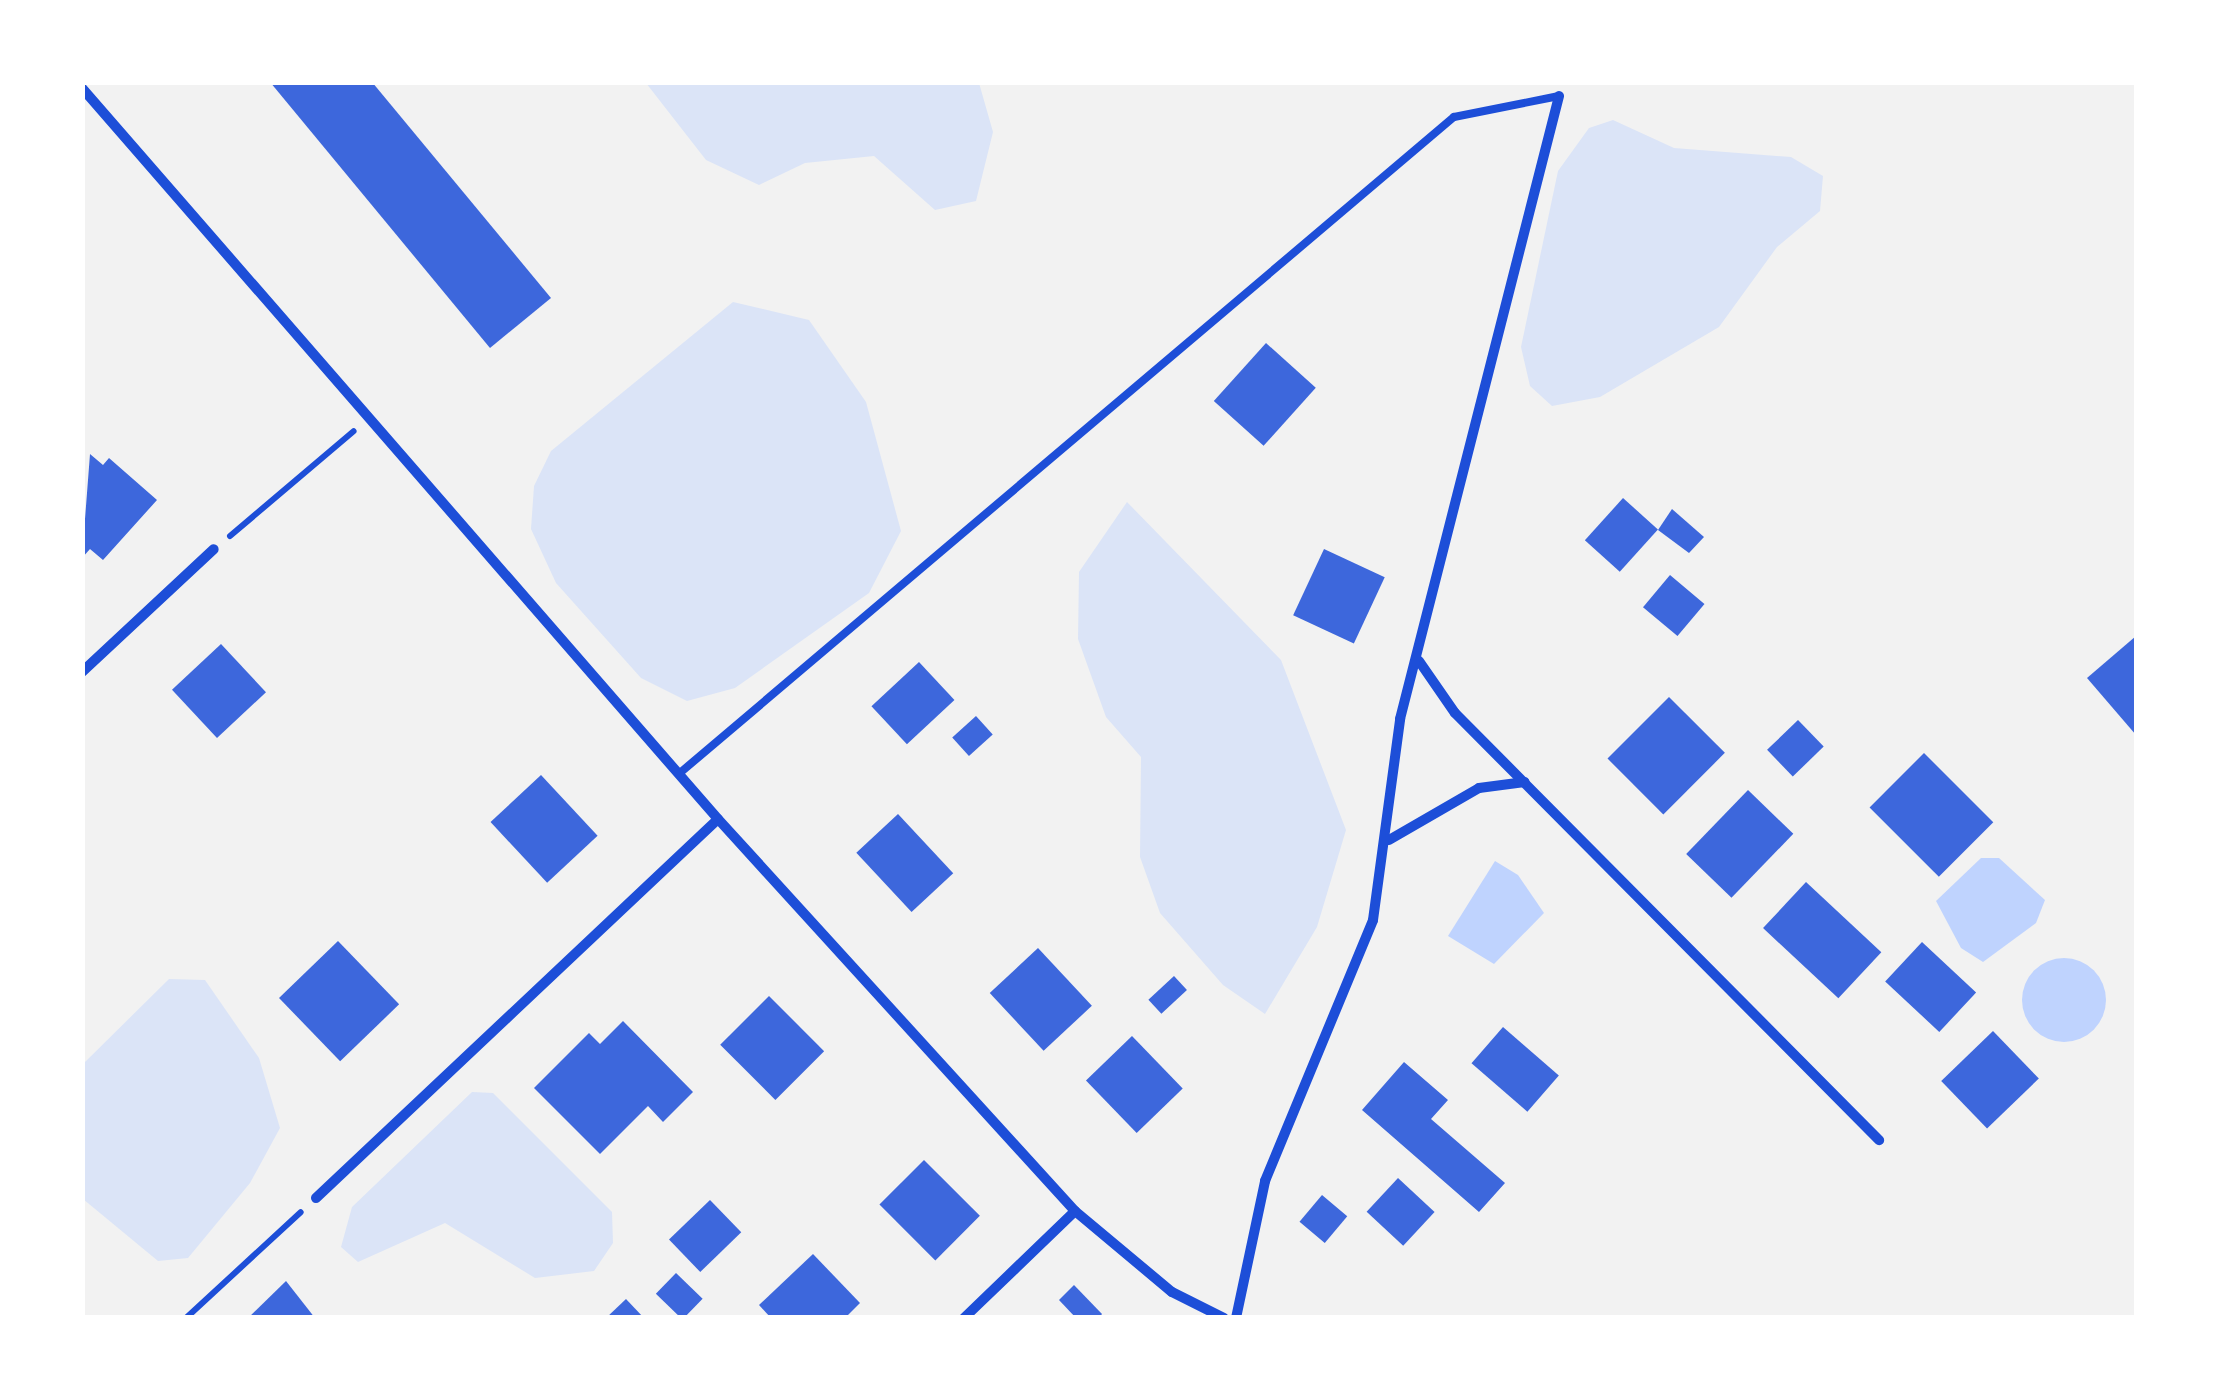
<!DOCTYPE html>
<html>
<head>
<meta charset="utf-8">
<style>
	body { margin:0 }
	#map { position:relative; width:2219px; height:1400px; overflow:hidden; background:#f2f2f2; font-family:"Alegreya Sans",sans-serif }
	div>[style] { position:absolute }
	.green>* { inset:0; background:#dbe4f7 }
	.water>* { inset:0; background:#bfd3fe }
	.round { border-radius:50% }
	.building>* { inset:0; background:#3d67dc; transform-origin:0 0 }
	.path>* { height:6px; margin:-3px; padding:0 3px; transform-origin:3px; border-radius:3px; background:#1d4ed8 }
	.service>* { height:8px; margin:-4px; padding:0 4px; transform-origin:4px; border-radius:4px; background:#1d4ed8 }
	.minor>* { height:10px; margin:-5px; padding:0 5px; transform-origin:5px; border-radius:5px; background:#1d4ed8 }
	span { translate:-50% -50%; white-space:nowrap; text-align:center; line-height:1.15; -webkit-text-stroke:9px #fff; paint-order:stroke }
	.frame { position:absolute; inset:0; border:85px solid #fff; pointer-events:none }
</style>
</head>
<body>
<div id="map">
	<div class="green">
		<i style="clip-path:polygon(646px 83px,979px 83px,993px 132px,976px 201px,935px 210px,874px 156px,805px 163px,759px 185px,706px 160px)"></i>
		<i style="clip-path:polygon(1613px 120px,1674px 148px,1791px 157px,1823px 176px,1820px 211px,1777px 247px,1719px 327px,1600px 397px,1552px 406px,1530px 386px,1521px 347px,1558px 171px,1589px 128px)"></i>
		<i style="clip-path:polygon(733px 302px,809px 320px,866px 402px,901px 531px,869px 593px,735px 688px,687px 701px,641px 678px,556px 583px,531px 529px,534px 486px,551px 451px)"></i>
		<i style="clip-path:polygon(1127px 502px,1281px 660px,1346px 830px,1317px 927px,1265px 1014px,1223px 985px,1160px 913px,1140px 857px,1141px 757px,1106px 717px,1078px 639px,1079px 572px)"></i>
		<i style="clip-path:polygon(169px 979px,205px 980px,259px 1058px,280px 1128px,250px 1183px,188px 1258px,158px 1261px,83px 1199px,82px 1065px)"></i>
		<i style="clip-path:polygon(472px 1092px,493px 1093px,612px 1212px,613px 1243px,594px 1271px,535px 1278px,445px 1223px,358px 1262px,341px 1247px,352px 1207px)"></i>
	</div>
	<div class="water">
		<i style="clip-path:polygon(1981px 858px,1999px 858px,2045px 900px,2036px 923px,1983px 962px,1961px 948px,1936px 901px)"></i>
		<i style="clip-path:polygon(1495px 861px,1518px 875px,1544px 913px,1494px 964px,1448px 936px)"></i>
		<i class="round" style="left:2022px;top:958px;width:84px;height:84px"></i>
	</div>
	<div class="building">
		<i style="clip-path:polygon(270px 82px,372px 82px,551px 298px,490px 348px)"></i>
		<i style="left:1266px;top:343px;width:67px;height:78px;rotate:42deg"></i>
		<i style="clip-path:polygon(90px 454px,103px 465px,109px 458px,157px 500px,103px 560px,90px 549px,82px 558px)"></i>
		<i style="left:1623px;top:498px;width:47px;height:57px;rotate:42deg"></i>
		<i style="clip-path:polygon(1672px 509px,1704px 537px,1689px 553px,1658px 530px)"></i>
		<i style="left:1324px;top:549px;width:67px;height:73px;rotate:25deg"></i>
		<i style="left:1670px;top:575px;width:45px;height:42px;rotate:40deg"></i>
		<i style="clip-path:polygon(2136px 636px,2136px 735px,2087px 678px)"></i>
		<i style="left:221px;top:644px;width:66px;height:67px;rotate:47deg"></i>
		<i style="left:919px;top:662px;width:52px;height:65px;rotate:47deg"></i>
		<i style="left:1669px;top:697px;width:79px;height:87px;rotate:45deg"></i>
		<i style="left:976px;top:716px;width:25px;height:32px;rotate:48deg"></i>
		<i style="left:1798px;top:720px;width:37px;height:43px;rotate:46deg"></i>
		<i style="left:1924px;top:753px;width:98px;height:77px;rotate:45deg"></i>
		<i style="left:541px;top:775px;width:83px;height:69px;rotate:47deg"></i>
		<i style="left:1748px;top:790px;width:63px;height:89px;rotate:44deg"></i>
		<i style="left:898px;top:814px;width:81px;height:57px;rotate:47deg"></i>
		<i style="left:1806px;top:882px;width:103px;height:63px;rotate:43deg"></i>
		<i style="left:338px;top:941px;width:88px;height:82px;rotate:46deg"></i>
		<i style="left:1922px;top:942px;width:74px;height:54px;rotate:43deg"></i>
		<i style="left:1038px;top:948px;width:79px;height:66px;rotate:47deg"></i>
		<i style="left:1174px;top:976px;width:19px;height:35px;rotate:47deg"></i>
		<i style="left:769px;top:996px;width:78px;height:69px;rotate:45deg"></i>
		<i style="clip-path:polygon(623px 1021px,693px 1092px,663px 1122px,648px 1106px,600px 1154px,534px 1088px,589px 1033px,600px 1044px)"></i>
		<i style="left:1503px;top:1027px;width:74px;height:48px;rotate:41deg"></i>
		<i style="left:1993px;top:1031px;width:66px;height:72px;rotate:46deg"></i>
		<i style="left:1132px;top:1036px;width:73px;height:64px;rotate:46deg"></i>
		<i style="clip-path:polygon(1404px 1062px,1448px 1100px,1431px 1119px,1505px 1183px,1479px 1212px,1362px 1110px)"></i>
		<i style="left:924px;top:1160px;width:79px;height:63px;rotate:45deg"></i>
		<i style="left:1398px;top:1178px;width:50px;height:46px;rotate:43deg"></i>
		<i style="left:1322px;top:1195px;width:33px;height:35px;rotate:40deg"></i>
		<i style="left:710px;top:1200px;width:45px;height:57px;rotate:46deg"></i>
		<i style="clip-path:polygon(813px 1254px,860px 1303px,845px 1318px,771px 1318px,759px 1305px)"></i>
		<i style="left:676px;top:1273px;width:37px;height:29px;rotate:44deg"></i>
		<i style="clip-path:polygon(286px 1281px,315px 1318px,248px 1318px)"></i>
		<i style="clip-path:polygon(1074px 1285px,1102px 1314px,1099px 1318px,1076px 1318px,1059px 1300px)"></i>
		<i style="clip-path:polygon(626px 1299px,644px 1318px,606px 1318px)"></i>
	</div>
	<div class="path">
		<i style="left:230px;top:536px;width:162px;rotate:-40.3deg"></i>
		<i style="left:186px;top:1318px;width:156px;rotate:-42.7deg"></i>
	</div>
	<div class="service">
		<i style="left:681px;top:772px;width:1013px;rotate:-40.28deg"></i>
		<i style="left:1454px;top:117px;width:107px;rotate:-11.3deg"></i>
	</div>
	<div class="minor">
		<i style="left:82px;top:88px;width:969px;rotate:48.98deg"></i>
		<i style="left:718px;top:819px;width:530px;rotate:47.68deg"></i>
		<i style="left:1075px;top:1211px;width:126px;rotate:39.9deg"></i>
		<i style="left:1172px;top:1292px;width:58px;rotate:26.6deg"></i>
		<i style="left:1419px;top:661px;width:63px;rotate:55.3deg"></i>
		<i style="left:1455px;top:713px;width:602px;rotate:45.2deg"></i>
		<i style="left:82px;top:672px;width:180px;rotate:-43deg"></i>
		<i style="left:1389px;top:840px;width:104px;rotate:-30deg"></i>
		<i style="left:1479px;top:788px;width:46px;rotate:-7.4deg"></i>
		<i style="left:316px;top:1198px;width:552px;rotate:-43.31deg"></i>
		<i style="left:964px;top:1318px;width:154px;rotate:-43.9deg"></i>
		<i style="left:1236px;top:1318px;width:140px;rotate:-78deg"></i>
		<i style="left:1265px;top:1181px;width:282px;rotate:-67.5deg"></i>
		<i style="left:1373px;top:920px;width:203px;rotate:-82.3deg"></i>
		<i style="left:1400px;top:719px;width:643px;rotate:-75.68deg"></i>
	</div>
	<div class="frame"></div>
</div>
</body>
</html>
